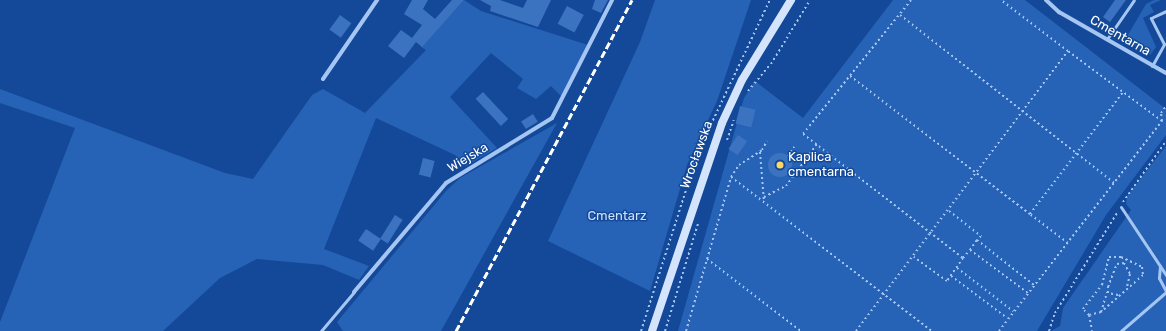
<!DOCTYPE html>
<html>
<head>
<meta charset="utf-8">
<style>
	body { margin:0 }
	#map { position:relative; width:1166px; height:331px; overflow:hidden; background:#134998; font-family:Rubik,sans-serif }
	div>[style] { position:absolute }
	.green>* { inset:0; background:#2663b6 }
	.building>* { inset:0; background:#3c73c0; transform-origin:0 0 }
	.round { border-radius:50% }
	.path>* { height:2px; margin-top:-1px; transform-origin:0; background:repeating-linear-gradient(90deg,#a5c6f3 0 2px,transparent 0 5px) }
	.lane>* { height:3px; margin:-1.5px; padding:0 1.5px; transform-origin:1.5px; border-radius:1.5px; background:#a5c6f3 }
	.street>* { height:4px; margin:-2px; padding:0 2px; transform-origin:2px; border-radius:2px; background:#a5c6f3 }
	.secondary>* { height:8px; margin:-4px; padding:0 4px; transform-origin:4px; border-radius:4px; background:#d4e4fd }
	.rail>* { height:3px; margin-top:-1.5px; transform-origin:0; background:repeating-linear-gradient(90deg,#fff 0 7px,transparent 0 10px) }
	.dots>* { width:11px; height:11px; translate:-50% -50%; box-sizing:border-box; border:2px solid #134998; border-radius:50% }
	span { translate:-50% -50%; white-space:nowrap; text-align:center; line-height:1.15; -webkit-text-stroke:3px #134998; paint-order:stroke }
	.street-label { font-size:13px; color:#fff }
	.poi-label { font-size:13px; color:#fff }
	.left { translate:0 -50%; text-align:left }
	.park-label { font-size:13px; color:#cde1fd }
</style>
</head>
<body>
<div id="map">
	<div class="green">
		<i style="clip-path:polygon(464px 0,481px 11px,588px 45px,562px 97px,551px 86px,536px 99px,517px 88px,523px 79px,491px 53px,450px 97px,497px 148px,466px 166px,455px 155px,376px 118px,324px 249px,369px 266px,359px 280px,323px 265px,257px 259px,220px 278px,163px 331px,0 331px,0 322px,75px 128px,0 103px,0 89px,225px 173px,253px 179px,312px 95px,323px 89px,365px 113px,426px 50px,421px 47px)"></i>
		<i style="clip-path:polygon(655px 0,751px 0,717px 101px,687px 165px,650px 291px,548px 241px,640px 42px)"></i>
		<i style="clip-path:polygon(893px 0,1025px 0,1166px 109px,1166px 135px,1106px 215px,1037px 331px,678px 331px,744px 98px,755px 81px,803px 118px)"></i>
		<i style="clip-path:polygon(1154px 0,1161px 0,1150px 5px,1154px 12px,1143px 18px,1156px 47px,1150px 55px,1125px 40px,1146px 4px)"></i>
		<i style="clip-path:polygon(557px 123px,441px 331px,343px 331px,337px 322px,446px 191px,460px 178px)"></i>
		<i style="clip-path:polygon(1166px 146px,1166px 331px,1051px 331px,1060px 326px,1063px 308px,1131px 210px,1126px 204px,1127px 196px)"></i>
	</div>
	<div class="building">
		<i style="clip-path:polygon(412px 0,428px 0,423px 9px,435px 19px,452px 0,464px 0,422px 47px,416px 42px,404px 58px,388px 46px,401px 30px,412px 38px,422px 25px,404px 14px)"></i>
		<i style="clip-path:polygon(480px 0,500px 0,523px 8px,527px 0,551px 0,538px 27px,490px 11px,491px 6px)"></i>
		<i style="clip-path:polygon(595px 0,608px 0,601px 13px,592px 9px)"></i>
		<i style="clip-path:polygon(1115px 0,1126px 0,1110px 22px,1103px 17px)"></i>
		<i style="left:567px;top:6px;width:19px;height:20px;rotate:28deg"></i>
		<i style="left:340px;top:15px;width:14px;height:18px;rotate:36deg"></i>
		<i style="left:483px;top:92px;width:37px;height:10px;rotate:47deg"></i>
		<i style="left:740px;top:106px;width:16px;height:18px;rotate:14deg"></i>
		<i style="left:533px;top:114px;width:9px;height:14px;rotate:58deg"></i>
		<i style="left:738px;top:135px;width:11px;height:17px;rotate:34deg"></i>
		<i class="round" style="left:768px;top:153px;width:24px;height:24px"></i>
		<i style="left:423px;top:158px;width:12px;height:17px;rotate:14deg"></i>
		<i style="left:395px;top:215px;width:9px;height:28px;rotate:32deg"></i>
		<i style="left:366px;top:229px;width:18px;height:14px;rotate:34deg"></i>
	</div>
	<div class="path">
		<i style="left:911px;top:0;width:172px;rotate:128.9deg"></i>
		<i style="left:803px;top:134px;width:202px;rotate:37.8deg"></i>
		<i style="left:963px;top:258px;width:28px;rotate:125deg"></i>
		<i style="left:947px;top:281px;width:41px;rotate:-144deg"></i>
		<i style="left:900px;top:15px;width:272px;rotate:38.1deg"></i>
		<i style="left:850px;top:76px;width:227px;rotate:37.5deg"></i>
		<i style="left:748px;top:91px;width:35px;rotate:-50deg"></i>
		<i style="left:771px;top:64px;width:75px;rotate:-58.6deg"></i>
		<i style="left:1162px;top:121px;width:8px;rotate:-97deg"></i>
		<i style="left:1161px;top:113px;width:9px;rotate:-54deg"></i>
		<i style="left:727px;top:140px;width:21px;rotate:-71deg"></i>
		<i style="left:760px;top:152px;width:50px;rotate:85.4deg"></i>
		<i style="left:788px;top:156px;width:11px;rotate:-56deg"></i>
		<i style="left:731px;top:177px;width:253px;rotate:37.5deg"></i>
		<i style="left:764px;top:197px;width:25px;rotate:-27deg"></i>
		<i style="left:786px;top:186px;width:52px;rotate:-53.6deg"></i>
		<i style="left:1123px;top:202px;width:75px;rotate:-54.8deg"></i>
		<i style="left:949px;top:211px;width:41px;rotate:38deg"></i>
		<i style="left:981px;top:236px;width:6px;rotate:135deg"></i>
		<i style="left:977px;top:240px;width:73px;rotate:38.3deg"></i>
		<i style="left:1068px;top:243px;width:48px;rotate:-142.7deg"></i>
		<i style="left:1030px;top:214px;width:153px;rotate:-52.7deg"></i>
		<i style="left:970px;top:250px;width:12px;rotate:-55deg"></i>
		<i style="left:1109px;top:257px;width:12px"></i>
		<i style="left:1121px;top:257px;width:23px;rotate:25deg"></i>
		<i style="left:1142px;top:267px;width:8px;rotate:83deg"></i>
		<i style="left:1143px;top:275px;width:56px;rotate:138.6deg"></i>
		<i style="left:1101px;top:312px;width:12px;rotate:166deg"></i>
		<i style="left:1089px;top:315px;width:8px;rotate:-135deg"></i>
		<i style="left:1083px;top:309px;width:31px;rotate:-52deg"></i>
		<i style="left:1102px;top:285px;width:29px;rotate:-76deg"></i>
		<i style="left:963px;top:258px;width:11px;rotate:-49deg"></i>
		<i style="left:970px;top:250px;width:72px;rotate:36.6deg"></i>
		<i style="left:707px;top:259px;width:118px;rotate:37.5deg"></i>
		<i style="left:1124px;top:263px;width:13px;rotate:61deg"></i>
		<i style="left:1130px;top:274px;width:13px;rotate:103deg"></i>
		<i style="left:957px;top:268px;width:71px;rotate:37.5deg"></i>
		<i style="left:951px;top:276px;width:70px;rotate:36.9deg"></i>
		<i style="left:1118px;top:295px;width:10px;rotate:-169deg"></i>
		<i style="left:1108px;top:293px;width:6px;rotate:-90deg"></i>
		<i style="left:1108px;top:287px;width:25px;rotate:-69deg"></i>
		<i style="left:1117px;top:264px;width:7px;rotate:-8deg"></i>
		<i style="left:1101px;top:312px;width:21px;rotate:-73deg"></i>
		<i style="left:1089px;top:315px;width:16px;rotate:79deg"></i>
		<i style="left:641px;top:331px;width:188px;rotate:-72.3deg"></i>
		<i style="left:698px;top:152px;width:168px;rotate:-64.7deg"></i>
		<i style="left:665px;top:331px;width:112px;rotate:-72.9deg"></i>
		<i style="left:686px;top:331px;width:160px;rotate:-73.7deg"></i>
		<i style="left:731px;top:177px;width:14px;rotate:-56deg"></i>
		<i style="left:739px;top:165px;width:27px;rotate:-33deg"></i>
		<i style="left:762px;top:150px;width:10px;rotate:-61deg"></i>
		<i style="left:856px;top:331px;width:351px;rotate:-52.9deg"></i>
		<i style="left:1068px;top:51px;width:84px;rotate:-142.7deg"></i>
		<i style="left:999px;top:331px;width:266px;rotate:-52.2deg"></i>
		<i style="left:1162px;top:121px;width:117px;rotate:-143.3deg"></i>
		<i style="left:1049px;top:331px;width:19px;rotate:-72deg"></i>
		<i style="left:1055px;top:313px;width:118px;rotate:-58.2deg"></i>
	</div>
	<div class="lane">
		<i style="left:1107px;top:39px;width:47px;rotate:-55.3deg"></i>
		<i style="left:1152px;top:66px;width:25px;rotate:-61deg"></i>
		<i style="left:1164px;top:44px;width:29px;rotate:-117deg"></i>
		<i style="left:1151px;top:18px;width:17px;rotate:-25deg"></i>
		<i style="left:1121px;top:207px;width:82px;rotate:56.5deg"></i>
		<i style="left:1160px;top:266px;width:12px;rotate:95deg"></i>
		<i style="left:1159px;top:278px;width:15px;rotate:62deg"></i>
		<i style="left:321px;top:331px;width:51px;rotate:-49.8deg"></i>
		<i style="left:1121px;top:331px;width:60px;rotate:-40.9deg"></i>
	</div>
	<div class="street">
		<i style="left:1046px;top:0;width:18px;rotate:43deg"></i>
		<i style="left:1059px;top:12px;width:123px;rotate:29.7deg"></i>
		<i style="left:323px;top:79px;width:96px;rotate:-55.6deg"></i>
		<i style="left:354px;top:292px;width:143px;rotate:-49.8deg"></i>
		<i style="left:446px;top:183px;width:124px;rotate:-31.5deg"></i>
		<i style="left:552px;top:118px;width:132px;rotate:-63deg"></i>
	</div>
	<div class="secondary">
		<i style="left:652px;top:331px;width:219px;rotate:-71.4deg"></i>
		<i style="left:722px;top:123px;width:47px;rotate:-65.1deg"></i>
		<i style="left:742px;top:80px;width:94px;rotate:-58.5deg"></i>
	</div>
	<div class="rail">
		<i style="left:456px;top:331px;width:375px;rotate:-62deg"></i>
	</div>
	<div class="dots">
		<i style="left:780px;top:165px;background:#ffd767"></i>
	</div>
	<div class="street-label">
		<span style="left:1120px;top:36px;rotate:30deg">Cmentarna</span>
		<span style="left:697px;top:155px;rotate:-70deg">Wrocławska</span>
		<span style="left:468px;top:158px;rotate:-31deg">Wiejska</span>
	</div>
	<div class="poi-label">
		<span class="left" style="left:788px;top:165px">Kaplica<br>cmentarna</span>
	</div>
	<div class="park-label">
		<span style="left:617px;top:216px">Cmentarz</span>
	</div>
</div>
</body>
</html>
